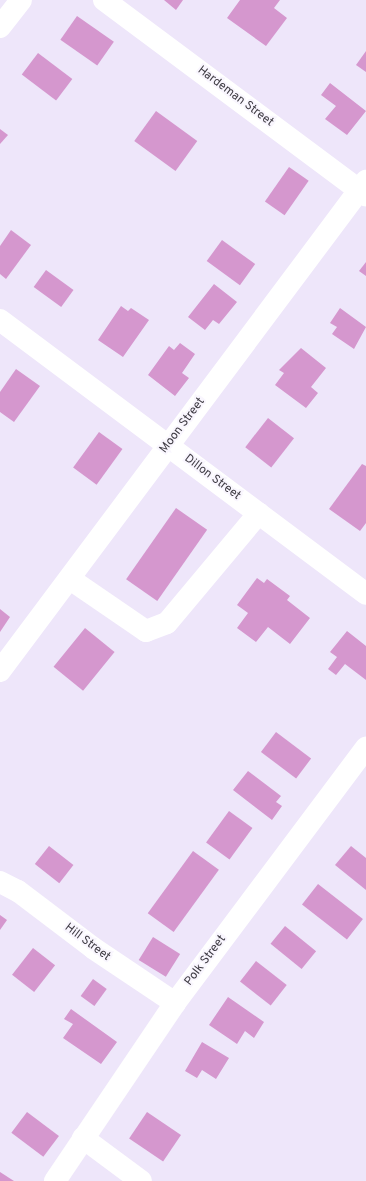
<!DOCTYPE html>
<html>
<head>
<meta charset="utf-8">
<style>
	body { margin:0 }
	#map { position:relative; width:366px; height:1181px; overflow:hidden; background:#eee6fa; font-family:Overpass,sans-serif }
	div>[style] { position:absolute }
	.building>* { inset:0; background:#d597ce; transform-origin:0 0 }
	.minor>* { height:22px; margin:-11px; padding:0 11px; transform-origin:11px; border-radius:11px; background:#fff }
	span { translate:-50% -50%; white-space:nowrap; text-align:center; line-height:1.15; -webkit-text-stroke:4px #f9f6fe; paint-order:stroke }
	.street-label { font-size:12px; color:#3e3b43 }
</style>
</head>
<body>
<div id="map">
	<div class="building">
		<i style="clip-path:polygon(164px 0,183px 0,176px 10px)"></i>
		<i style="clip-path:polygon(240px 0,280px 0,274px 8px,287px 18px,266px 46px,227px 18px)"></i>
		<i style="left:77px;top:16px;width:45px;height:29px;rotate:35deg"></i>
		<i style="clip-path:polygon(366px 51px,366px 72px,356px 65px)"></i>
		<i style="left:38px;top:53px;width:43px;height:27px;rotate:37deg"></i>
		<i style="clip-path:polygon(330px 83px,366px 111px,347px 135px,325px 119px,336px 106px,321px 95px)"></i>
		<i style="left:156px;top:111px;width:51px;height:37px;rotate:36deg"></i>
		<i style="clip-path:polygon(0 129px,8px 135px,0 144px)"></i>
		<i style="left:289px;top:167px;width:24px;height:42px;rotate:35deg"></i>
		<i style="clip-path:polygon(11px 230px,31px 245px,6px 279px,0 274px,0 246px)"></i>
		<i style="left:222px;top:240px;width:41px;height:26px;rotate:36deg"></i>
		<i style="clip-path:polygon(366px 262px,366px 276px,359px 271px)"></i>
		<i style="left:46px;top:270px;width:34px;height:21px;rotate:36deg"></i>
		<i style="clip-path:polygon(214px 284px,237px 302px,219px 324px,213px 320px,205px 330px,188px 317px)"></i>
		<i style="clip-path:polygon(121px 306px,128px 311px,131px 308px,149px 320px,123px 357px,98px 340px)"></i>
		<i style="clip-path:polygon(340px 308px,366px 327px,354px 349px,332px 334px,337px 327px,330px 323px)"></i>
		<i style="clip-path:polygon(180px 343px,195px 354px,182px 373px,189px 378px,175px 396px,148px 375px,169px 346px,174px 350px)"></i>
		<i style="clip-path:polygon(301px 348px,326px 368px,311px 387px,318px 393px,306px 408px,275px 385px,284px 373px,279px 370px)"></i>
		<i style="clip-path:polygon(16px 369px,40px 386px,14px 422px,0 412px,0 392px)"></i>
		<i style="left:268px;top:418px;width:33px;height:37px;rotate:38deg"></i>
		<i style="left:99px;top:432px;width:29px;height:44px;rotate:36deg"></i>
		<i style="clip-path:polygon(362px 464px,366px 466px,366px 523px,360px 531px,329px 509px)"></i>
		<i style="left:176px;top:508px;width:38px;height:87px;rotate:35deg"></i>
		<i style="clip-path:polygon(257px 578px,264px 583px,267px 579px,290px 596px,287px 600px,310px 618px,290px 644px,268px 627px,256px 642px,237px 628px,248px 613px,237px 605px)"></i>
		<i style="clip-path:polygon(0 609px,10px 617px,0 632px)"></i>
		<i style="left:85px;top:628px;width:38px;height:50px;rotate:39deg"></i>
		<i style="clip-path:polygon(347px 631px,366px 646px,366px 680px,345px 664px,336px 675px,328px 669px,337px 657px,330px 652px)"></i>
		<i style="left:276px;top:732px;width:44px;height:25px;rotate:37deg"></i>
		<i style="clip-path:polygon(248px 771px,281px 796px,276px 802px,282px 806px,272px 820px,233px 790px)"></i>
		<i style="left:229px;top:811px;width:29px;height:39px;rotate:36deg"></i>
		<i style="left:49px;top:846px;width:31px;height:23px;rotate:38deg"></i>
		<i style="clip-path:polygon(351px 846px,366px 858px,366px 890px,335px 865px)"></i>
		<i style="left:193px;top:851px;width:32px;height:77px;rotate:36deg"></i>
		<i style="left:318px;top:884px;width:57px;height:26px;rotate:38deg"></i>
		<i style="clip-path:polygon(0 915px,7px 920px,0 930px)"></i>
		<i style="left:285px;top:926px;width:40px;height:23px;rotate:39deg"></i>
		<i style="left:153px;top:937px;width:32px;height:27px;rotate:32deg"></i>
		<i style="left:33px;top:948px;width:28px;height:34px;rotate:38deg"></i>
		<i style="left:256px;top:961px;width:39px;height:26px;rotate:38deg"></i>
		<i style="left:93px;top:979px;width:17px;height:21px;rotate:36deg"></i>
		<i style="clip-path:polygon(228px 997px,264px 1022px,254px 1038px,245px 1031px,237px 1044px,209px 1025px)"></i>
		<i style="clip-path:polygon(71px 1009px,117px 1042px,101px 1064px,63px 1038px,73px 1024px,64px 1019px)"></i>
		<i style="clip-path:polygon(202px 1042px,229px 1058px,216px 1079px,202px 1070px,197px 1078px,185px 1071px)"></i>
		<i style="left:27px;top:1112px;width:40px;height:26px;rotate:37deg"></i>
		<i style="left:147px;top:1112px;width:41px;height:32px;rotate:34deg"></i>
		<i style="clip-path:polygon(0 1172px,14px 1181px,0 1181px)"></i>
	</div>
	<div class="minor">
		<i style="left:104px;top:0;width:327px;rotate:36.7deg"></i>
		<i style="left:0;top:27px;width:34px;rotate:-52deg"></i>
		<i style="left:0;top:320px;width:457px;rotate:36.8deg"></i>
		<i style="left:70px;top:579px;width:92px;rotate:34.4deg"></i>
		<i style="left:146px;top:631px;width:22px;rotate:-21deg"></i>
		<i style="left:167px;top:623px;width:143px;rotate:-50.1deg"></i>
		<i style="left:0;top:671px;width:612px;rotate:-53.24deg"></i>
		<i style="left:0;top:882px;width:20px;rotate:27deg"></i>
		<i style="left:18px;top:891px;width:94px;rotate:37.2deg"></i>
		<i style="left:93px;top:948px;width:99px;rotate:33.9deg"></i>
		<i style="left:83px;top:1138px;width:72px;rotate:36.6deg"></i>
		<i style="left:55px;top:1181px;width:215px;rotate:-56deg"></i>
		<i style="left:175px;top:1003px;width:319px;rotate:-53.2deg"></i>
	</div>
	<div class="street-label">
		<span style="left:235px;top:97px;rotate:37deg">Hardeman Street</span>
		<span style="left:183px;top:426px;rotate:-53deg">Moon Street</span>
		<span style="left:212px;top:478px;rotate:37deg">Dillon Street</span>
		<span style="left:87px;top:943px;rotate:37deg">Hill Street</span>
		<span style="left:206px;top:961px;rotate:-53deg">Polk Street</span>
	</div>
</div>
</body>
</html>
